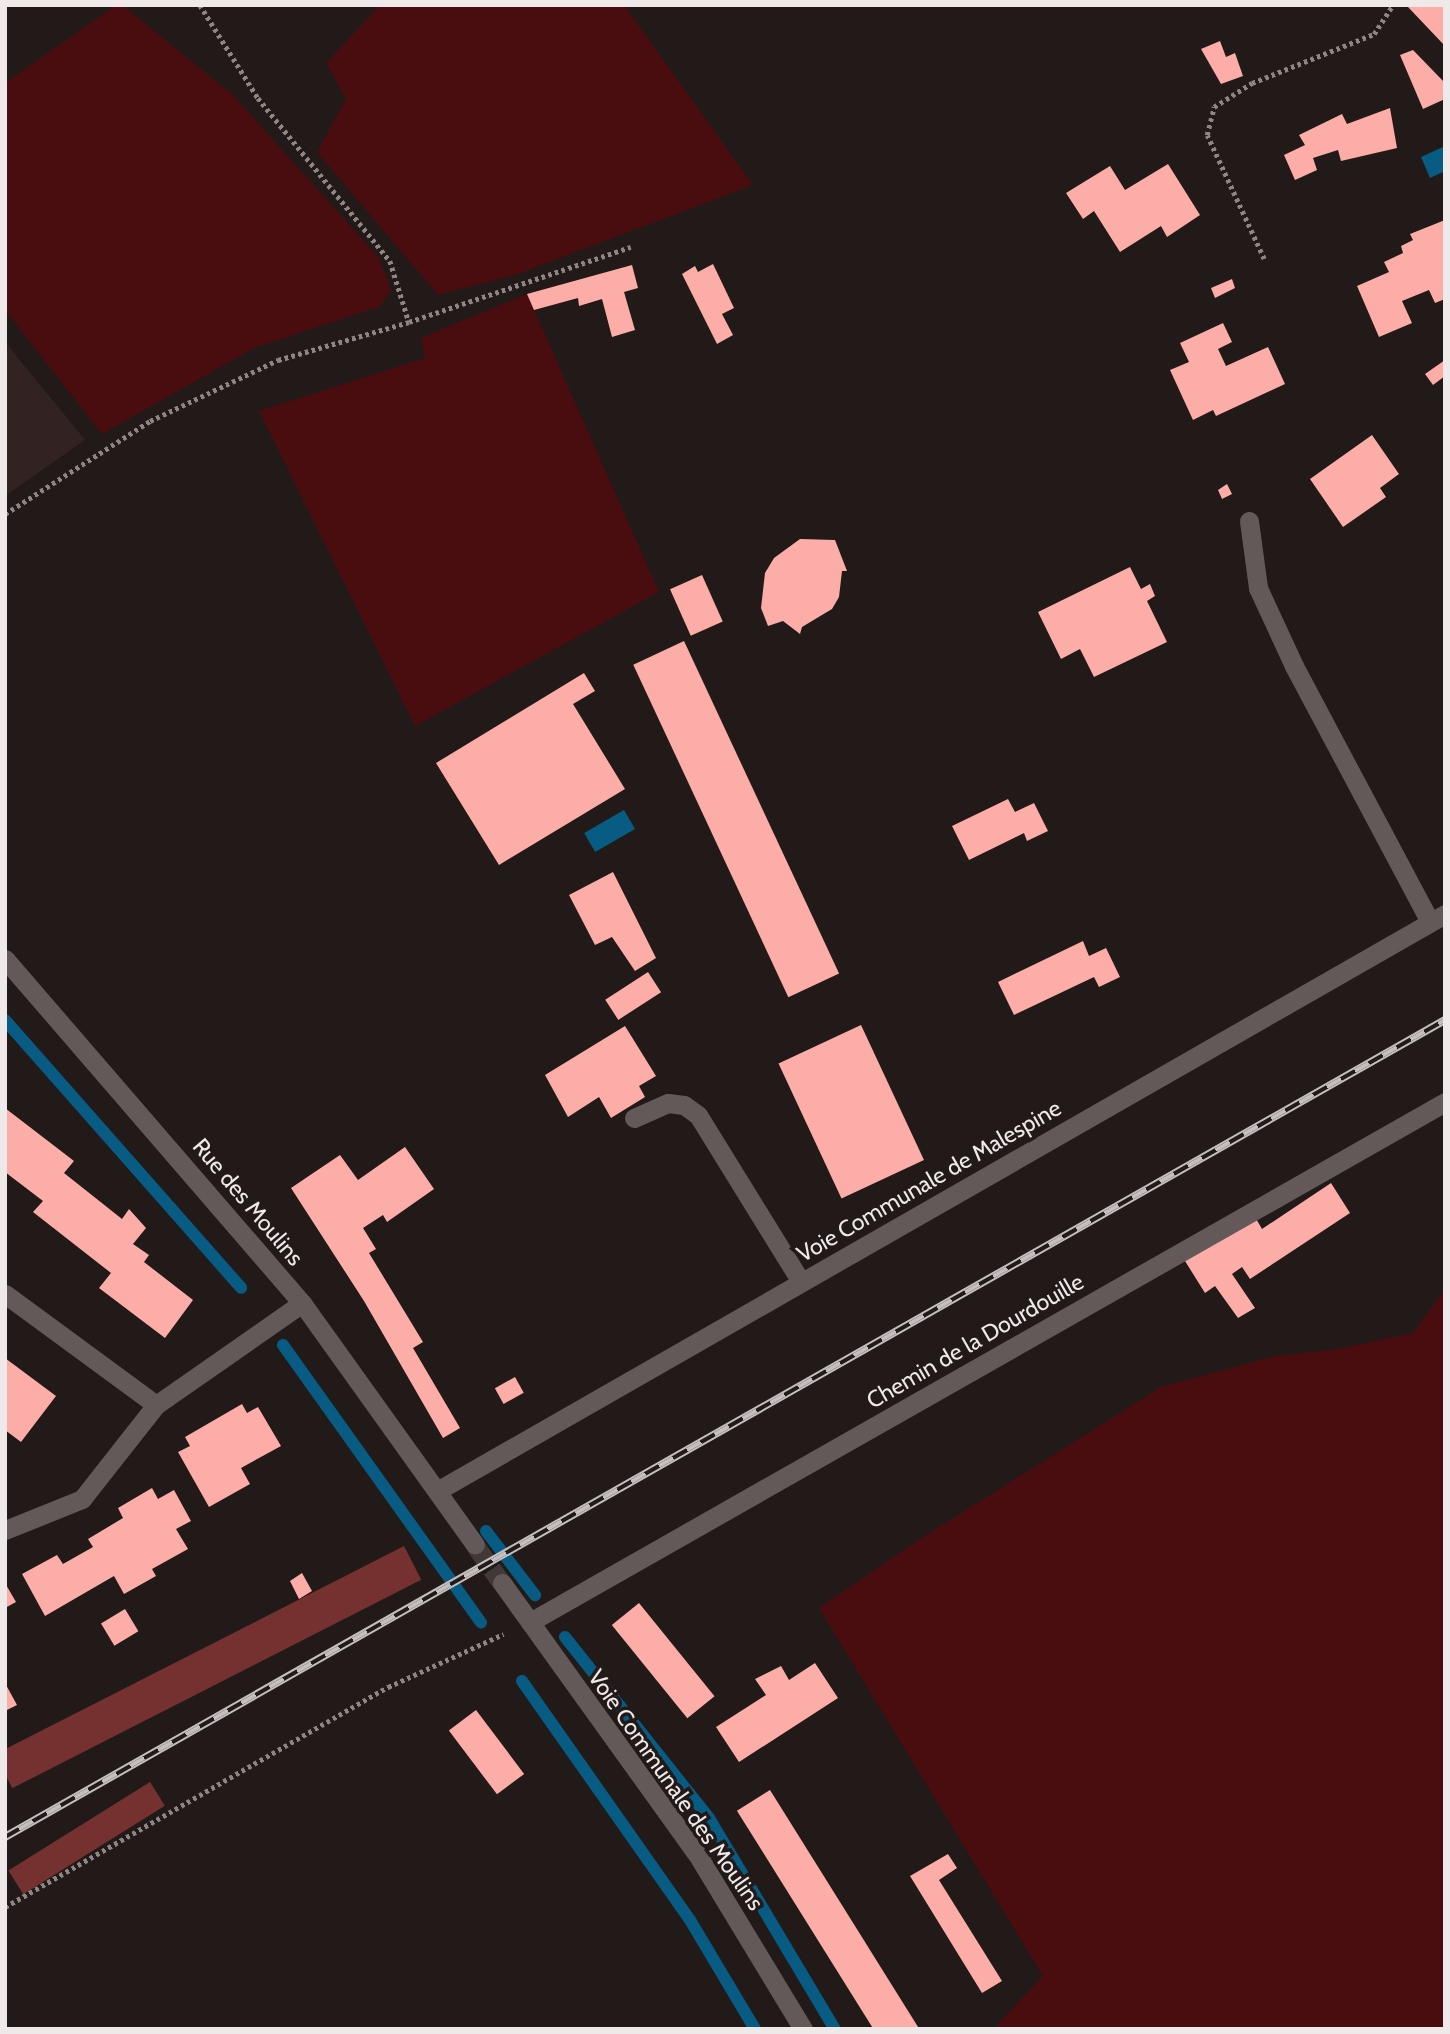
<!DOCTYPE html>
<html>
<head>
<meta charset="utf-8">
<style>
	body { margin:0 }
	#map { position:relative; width:1450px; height:2034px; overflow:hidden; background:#221a19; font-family:Cabin,sans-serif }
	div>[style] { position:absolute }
	.built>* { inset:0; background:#322322 }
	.green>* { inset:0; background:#490d10 }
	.forest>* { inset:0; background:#74312f; transform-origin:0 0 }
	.water>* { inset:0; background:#085b83; transform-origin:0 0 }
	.stream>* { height:12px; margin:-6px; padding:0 6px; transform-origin:6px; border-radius:6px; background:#085b83 }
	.building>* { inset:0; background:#fdada7; transform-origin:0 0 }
	.minor-tunnel>* { height:19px; margin-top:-9.5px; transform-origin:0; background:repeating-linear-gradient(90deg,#413938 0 19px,transparent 0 29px) }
	.path>* { height:4.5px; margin-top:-2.25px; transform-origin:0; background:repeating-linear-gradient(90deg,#8d8685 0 3.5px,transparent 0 7px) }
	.service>* { height:19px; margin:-9.5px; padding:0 9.5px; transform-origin:9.5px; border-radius:9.5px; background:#645959 }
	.minor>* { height:19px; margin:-9.5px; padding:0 9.5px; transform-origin:9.5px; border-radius:9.5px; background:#645959 }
	.rail>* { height:8px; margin-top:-4px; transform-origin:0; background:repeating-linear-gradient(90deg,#221a19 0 16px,#c5bebe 0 32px); box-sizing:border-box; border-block:2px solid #c5bebe }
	span { translate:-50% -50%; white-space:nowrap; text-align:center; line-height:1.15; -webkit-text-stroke:7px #221a19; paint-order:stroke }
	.street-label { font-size:23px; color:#efe9e9 }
	.frame { position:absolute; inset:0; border:7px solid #efe9e9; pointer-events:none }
</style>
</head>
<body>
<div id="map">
	<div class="built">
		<i style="clip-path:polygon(5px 342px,85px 440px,5px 496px)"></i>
	</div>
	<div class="green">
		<i style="clip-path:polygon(116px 5px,122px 5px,232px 94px,379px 258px,391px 289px,381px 306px,254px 348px,102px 434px,5px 310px,5px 83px)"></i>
		<i style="clip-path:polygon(380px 5px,624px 5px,753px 185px,515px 275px,438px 295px,317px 152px,346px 99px,326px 63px)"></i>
		<i style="clip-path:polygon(527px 294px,659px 592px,415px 726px,259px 411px,425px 358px,421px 338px)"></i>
		<i style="clip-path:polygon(1445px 1289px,1445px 2029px,993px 2029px,1043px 1976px,819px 1608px,920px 1539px,1161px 1387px,1275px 1356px,1338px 1349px,1413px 1333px)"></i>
	</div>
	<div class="forest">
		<i style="left:404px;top:1546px;width:38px;height:459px;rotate:63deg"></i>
		<i style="left:150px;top:1782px;width:28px;height:167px;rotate:58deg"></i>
	</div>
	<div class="water">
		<i style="clip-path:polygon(1445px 146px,1445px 171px,1430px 178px,1421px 157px)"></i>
		<i style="left:624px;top:810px;width:22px;height:46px;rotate:60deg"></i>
	</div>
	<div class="stream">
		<i style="left:5px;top:1020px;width:357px;rotate:48.6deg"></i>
		<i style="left:283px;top:1345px;width:341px;rotate:54.5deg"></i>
		<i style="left:486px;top:1531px;width:81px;rotate:52.6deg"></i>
		<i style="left:565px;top:1637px;width:231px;rotate:51.5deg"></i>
		<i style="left:709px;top:1818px;width:246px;rotate:59.2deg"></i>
		<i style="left:522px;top:1681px;width:292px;rotate:54.9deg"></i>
		<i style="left:690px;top:1920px;width:127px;rotate:59.2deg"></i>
	</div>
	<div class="building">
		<i style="clip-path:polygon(1410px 5px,1445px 5px,1445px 46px,1408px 7px)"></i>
		<i style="clip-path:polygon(1220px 41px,1226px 57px,1235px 53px,1243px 76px,1221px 84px,1201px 49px)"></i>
		<i style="clip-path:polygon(1413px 50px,1445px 83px,1445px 99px,1423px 109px,1400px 55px)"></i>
		<i style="clip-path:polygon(1390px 108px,1397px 148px,1341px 161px,1338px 150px,1313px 158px,1317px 170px,1295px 180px,1284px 155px,1305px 145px,1299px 135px,1342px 114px,1347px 124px)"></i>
		<i style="clip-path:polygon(1168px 164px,1200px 215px,1167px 237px,1161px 226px,1120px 252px,1094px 211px,1083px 219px,1066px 193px,1110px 166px,1125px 190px)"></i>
		<i style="clip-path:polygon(1445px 220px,1445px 299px,1435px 303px,1429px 290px,1402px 301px,1412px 323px,1379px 337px,1357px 286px,1389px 272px,1384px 262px,1403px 253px,1401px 246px,1413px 240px,1410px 234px)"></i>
		<i style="clip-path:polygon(713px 264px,734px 308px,722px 314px,733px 335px,717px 344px,682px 274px,695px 266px,698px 272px)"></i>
		<i style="clip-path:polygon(632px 265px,638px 288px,624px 292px,635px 330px,612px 337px,602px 299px,579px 306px,578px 298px,534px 310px,527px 294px)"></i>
		<i style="clip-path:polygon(1232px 279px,1235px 288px,1215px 298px,1211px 288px)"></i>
		<i style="clip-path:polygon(1223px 323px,1232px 342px,1218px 349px,1226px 366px,1268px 347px,1285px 384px,1216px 416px,1213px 410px,1193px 420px,1170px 370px,1189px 362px,1180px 343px)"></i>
		<i style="clip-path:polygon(1445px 360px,1445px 376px,1433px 385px,1425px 374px)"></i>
		<i style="clip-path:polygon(1372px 435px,1399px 474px,1380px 488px,1386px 497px,1343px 527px,1310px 479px)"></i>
		<i style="clip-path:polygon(1227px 484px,1232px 494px,1222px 499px,1218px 490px)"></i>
		<i style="clip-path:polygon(800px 539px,835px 540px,847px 571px,842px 571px,839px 597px,832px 609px,802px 627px,800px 634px,783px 621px,768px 626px,761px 608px,765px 573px,774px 558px)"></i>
		<i style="clip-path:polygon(1130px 567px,1141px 589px,1150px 584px,1155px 596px,1147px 601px,1167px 642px,1094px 677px,1080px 649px,1061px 659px,1038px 612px)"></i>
		<i style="left:702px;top:575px;width:51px;height:35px;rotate:66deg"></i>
		<i style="left:684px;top:641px;width:367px;height:56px;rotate:65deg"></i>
		<i style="clip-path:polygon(584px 673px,595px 691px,573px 704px,625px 789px,499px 865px,436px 763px)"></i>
		<i style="clip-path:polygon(1008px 799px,1015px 812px,1034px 803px,1048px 831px,1027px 841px,1024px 833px,969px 860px,952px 826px)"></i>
		<i style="clip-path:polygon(613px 872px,656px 958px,635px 971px,612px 937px,595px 945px,569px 895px)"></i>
		<i style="clip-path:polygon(1083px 941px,1089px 956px,1106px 948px,1120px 977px,1099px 987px,1094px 977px,1014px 1015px,998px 982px)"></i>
		<i style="left:648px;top:972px;width:24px;height:51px;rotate:57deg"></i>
		<i style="left:861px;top:1025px;width:149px;height:91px;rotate:65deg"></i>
		<i style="clip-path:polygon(625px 1026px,656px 1076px,639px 1086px,645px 1097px,611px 1118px,599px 1097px,568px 1117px,545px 1075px)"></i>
		<i style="clip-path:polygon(5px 1108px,74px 1161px,64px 1173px,122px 1219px,129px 1209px,146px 1228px,133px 1244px,149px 1255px,144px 1262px,193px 1300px,165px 1338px,99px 1288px,111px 1273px,33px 1212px,43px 1201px,5px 1172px)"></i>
		<i style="clip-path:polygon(405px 1147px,434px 1189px,387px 1222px,383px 1215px,363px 1228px,376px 1249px,369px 1253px,423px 1342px,413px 1348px,460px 1428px,443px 1438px,364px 1301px,291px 1188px,340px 1155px,358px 1180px)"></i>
		<i style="clip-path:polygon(1331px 1183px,1350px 1213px,1250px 1279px,1242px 1267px,1232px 1274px,1255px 1308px,1238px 1318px,1215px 1286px,1205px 1293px,1185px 1261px,1255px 1217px,1262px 1229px)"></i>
		<i style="clip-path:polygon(5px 1358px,56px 1396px,21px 1442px,5px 1430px)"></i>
		<i style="left:515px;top:1377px;width:18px;height:23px;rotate:61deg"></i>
		<i style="clip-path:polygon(242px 1404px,247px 1413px,258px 1407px,281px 1446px,241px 1468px,250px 1484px,209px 1507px,178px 1452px,190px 1446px,185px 1437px)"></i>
		<i style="clip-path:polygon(152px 1488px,158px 1499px,174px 1490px,191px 1521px,176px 1529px,188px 1549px,152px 1569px,156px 1576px,124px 1594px,114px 1576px,45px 1616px,22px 1574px,57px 1555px,63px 1564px,93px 1547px,88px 1539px,123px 1518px,118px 1508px)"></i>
		<i style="clip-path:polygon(302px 1573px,312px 1591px,299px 1599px,290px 1581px)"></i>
		<i style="clip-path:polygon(5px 1583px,16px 1602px,5px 1608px)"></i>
		<i style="left:639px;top:1603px;width:120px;height:35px;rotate:51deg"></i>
		<i style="left:125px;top:1609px;width:26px;height:28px;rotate:59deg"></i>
		<i style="clip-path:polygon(815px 1663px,838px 1698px,739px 1762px,716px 1727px,766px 1695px,755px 1679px,781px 1666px,789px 1680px)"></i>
		<i style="clip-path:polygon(5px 1683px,17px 1705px,5px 1711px)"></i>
		<i style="left:476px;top:1710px;width:80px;height:34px;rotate:53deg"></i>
		<i style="left:770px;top:1790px;width:283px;height:39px;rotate:58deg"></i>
		<i style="clip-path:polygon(948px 1854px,957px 1868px,939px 1880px,1002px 1981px,982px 1993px,910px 1876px)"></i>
	</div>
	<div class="minor-tunnel">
		<i style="left:475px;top:1545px;width:47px;rotate:54.6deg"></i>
	</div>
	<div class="path">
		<i style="left:200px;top:5px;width:110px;rotate:58.1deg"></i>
		<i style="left:258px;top:98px;width:210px;rotate:51deg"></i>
		<i style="left:390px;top:261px;width:64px;rotate:72.7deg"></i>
		<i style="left:1264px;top:259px;width:136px;rotate:-114.7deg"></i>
		<i style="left:1207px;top:135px;width:29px;rotate:-76deg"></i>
		<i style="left:1214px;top:107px;width:45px;rotate:-32.3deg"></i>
		<i style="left:1252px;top:83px;width:131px;rotate:-21.9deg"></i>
		<i style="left:1374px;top:34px;width:35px;rotate:-57deg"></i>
		<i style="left:5px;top:514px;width:172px;rotate:-32.7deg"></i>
		<i style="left:150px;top:421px;width:142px;rotate:-25.5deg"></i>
		<i style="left:278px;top:360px;width:136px;rotate:-16.2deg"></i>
		<i style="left:409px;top:322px;width:234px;rotate:-18.7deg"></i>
		<i style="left:5px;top:1907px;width:442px;rotate:-29.9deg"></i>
		<i style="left:388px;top:1687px;width:127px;rotate:-24.7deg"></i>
	</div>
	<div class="service">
		<i style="left:1249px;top:521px;width:68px;rotate:82.3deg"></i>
		<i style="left:1258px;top:588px;width:86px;rotate:65.2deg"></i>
		<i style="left:1294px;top:666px;width:290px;rotate:62deg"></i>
		<i style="left:634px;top:1118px;width:37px;rotate:-24deg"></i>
		<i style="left:668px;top:1103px;width:16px;rotate:7deg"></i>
		<i style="left:684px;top:1105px;width:17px;rotate:36deg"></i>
		<i style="left:698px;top:1115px;width:196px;rotate:58.3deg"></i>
	</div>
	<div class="minor">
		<i style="left:5px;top:959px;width:454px;rotate:49.2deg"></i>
		<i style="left:302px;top:1303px;width:297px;rotate:54.4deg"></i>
		<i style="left:5px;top:1294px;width:187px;rotate:36.3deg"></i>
		<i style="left:437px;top:1491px;width:1161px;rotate:-29.79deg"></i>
		<i style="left:5px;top:1530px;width:83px;rotate:-21.9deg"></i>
		<i style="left:82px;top:1499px;width:120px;rotate:-51.8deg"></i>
		<i style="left:156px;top:1405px;width:178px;rotate:-34.9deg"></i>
		<i style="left:502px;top:1583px;width:340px;rotate:54.3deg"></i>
		<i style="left:700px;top:1859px;width:199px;rotate:58.8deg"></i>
		<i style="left:530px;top:1622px;width:1052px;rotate:-29.61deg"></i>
	</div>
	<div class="rail">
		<i style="left:5px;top:1837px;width:1656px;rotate:-29.57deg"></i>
	</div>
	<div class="street-label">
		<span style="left:929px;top:1181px;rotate:-30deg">Voie Communale de Malespine</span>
		<span style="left:248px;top:1202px;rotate:50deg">Rue des Moulins</span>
		<span style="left:975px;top:1341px;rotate:-30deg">Chemin de la Dourdouille</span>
		<span style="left:676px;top:1790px;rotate:55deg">Voie Communale des Moulins</span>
	</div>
	<div class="frame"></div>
</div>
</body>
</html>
